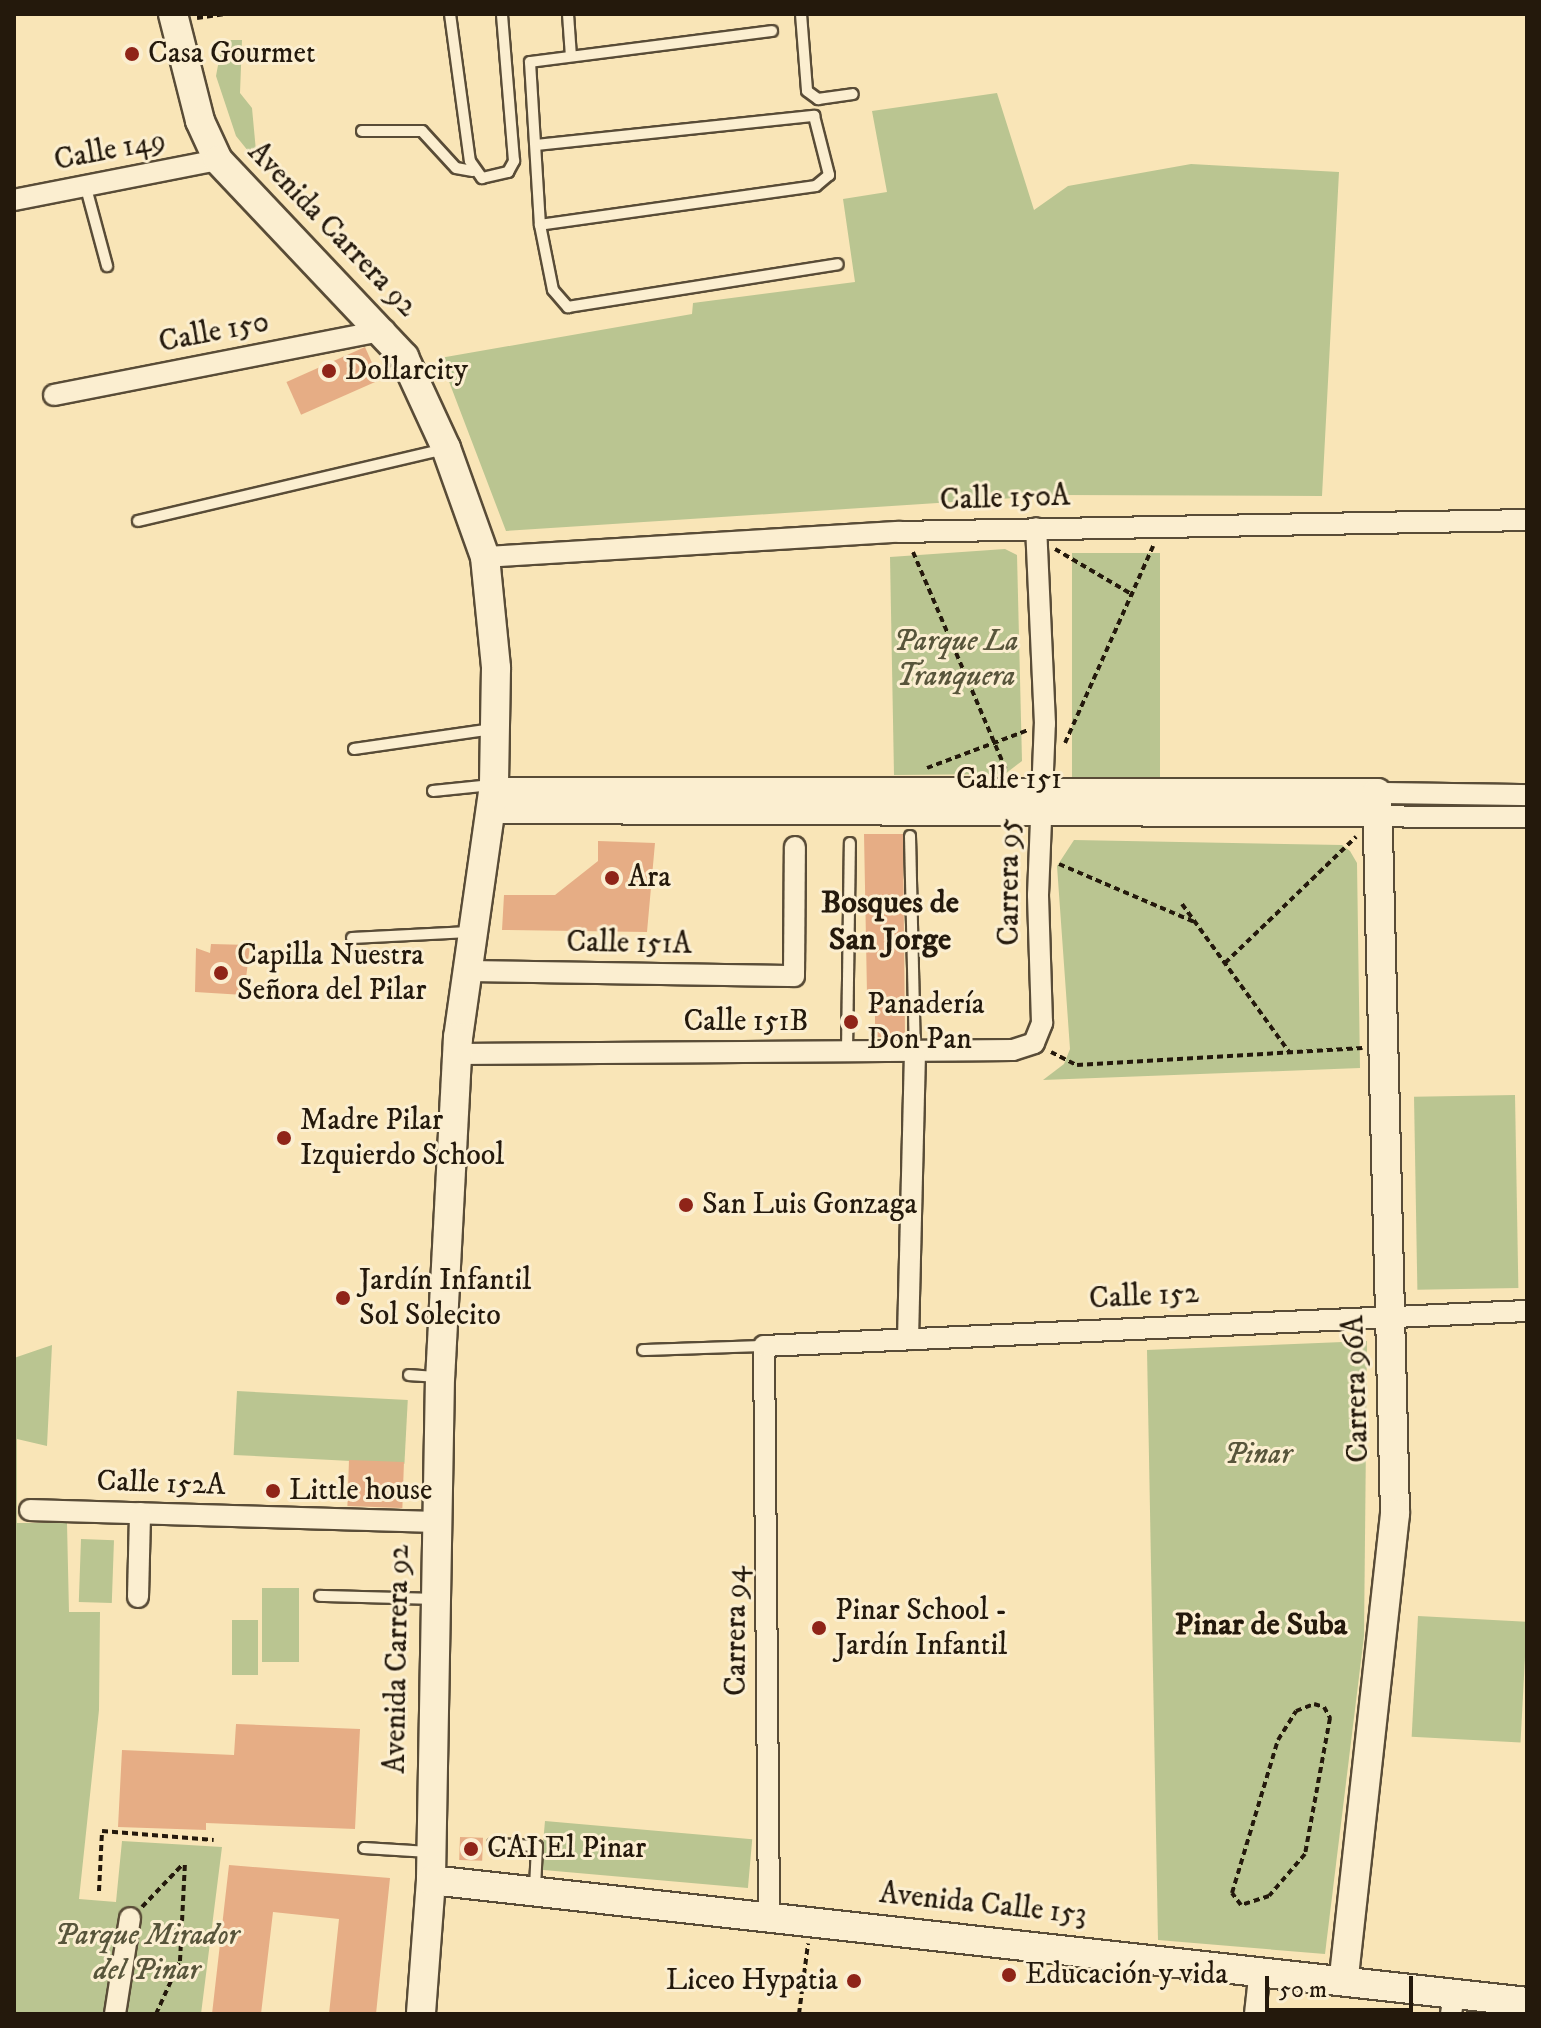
<!DOCTYPE html>
<html>
<head>
<meta charset="utf-8">
<style>
	body { margin:0 }
	#map { position:relative; width:1541px; height:2028px; overflow:hidden; background:#f9e5b7; font-family:"IM FELL DW Pica",serif }
	div>[style] { position:absolute }
	.green>* { inset:0; background:#bac591; transform-origin:0 0 }
	.building>* { inset:0; background:#e6ad85; transform-origin:0 0 }
	.path>* { height:4px; margin-top:-2px; transform-origin:0; background:repeating-linear-gradient(90deg,#24190c 0 6px,transparent 0 10px) }
	.roads { filter:drop-shadow(2px 0 #594c37) drop-shadow(-2px 0 #594c37) drop-shadow(0 2px #594c37) drop-shadow(0 -2px #594c37) }
	.lane>* { height:10px; margin:-5px; padding:0 5px; transform-origin:5px; border-radius:5px; background:#fbeed0 }
	.street>* { height:20px; margin:-10px; padding:0 10px; transform-origin:10px; border-radius:10px; background:#fbeed0 }
	.secondary>* { height:28px; margin:-14px; padding:0 14px; transform-origin:14px; border-radius:14px; background:#fbeed0 }
	.dots>* { width:22px; height:22px; translate:-50% -50%; box-sizing:border-box; border:4px solid #fbeed0; border-radius:50% }
	span { translate:-50% -50%; white-space:nowrap; text-align:center; line-height:1.15; -webkit-text-stroke:6px #fbeed0; paint-order:stroke }
	.poi-label { font-size:30px; color:#24190c }
	.left { translate:0 -50%; text-align:left }
	.right { translate:-100% -50%; text-align:right }
	.street-label { font-size:30px; color:#24190c }
	.park-label { font-size:30px; color:#58553b; font-style:italic }
	.neighbourhood-label { font-size:32px; color:#24190c; font-weight:700 }
	.frame { position:absolute; inset:0; border:16px solid #24190c; pointer-events:none }
	.scale { position:absolute; left:1265px; top:1976px; width:148px; height:36px; box-sizing:border-box; border:4px solid #24190c; border-top:0; padding-left:10px; font-size:24px; line-height:28px; white-space:nowrap; color:#24190c; -webkit-text-stroke:6px #fbeed0; paint-order:stroke }
</style>
</head>
<body>
<div id="map">
	<div class="green">
		<i style="clip-path:polygon(231px 40px,242px 40px,240px 93px,252px 108px,257px 162px,236px 136px,216px 76px,221px 49px)"></i>
		<i style="clip-path:polygon(997px 93px,1034px 210px,1068px 186px,1191px 164px,1339px 172px,1322px 496px,1062px 495px,506px 531px,440px 358px,692px 314px,693px 303px,855px 282px,843px 199px,887px 192px,872px 111px)"></i>
		<i style="clip-path:polygon(1005px 549px,1017px 555px,1022px 761px,1005px 774px,894px 775px,890px 557px)"></i>
		<i style="left:1160px;top:553px;width:225px;height:88px;rotate:90deg"></i>
		<i style="clip-path:polygon(1074px 840px,1342px 845px,1350px 851px,1357px 863px,1360px 1068px,1043px 1080px,1064px 1064px,1070px 1049px,1057px 866px)"></i>
		<i style="left:1515px;top:1095px;width:193px;height:101px;rotate:89deg"></i>
		<i style="clip-path:polygon(1367px 1341px,1364px 1636px,1325px 1954px,1158px 1940px,1147px 1350px)"></i>
		<i style="clip-path:polygon(52px 1345px,47px 1446px,17px 1439px,17px 1523px,67px 1523px,69px 1612px,100px 1612px,99px 1710px,79px 1899px,116px 1902px,122px 1841px,222px 1847px,201px 2014px,14px 2014px,14px 1358px)"></i>
		<i style="left:237px;top:1391px;width:171px;height:64px;rotate:3deg"></i>
		<i style="left:81px;top:1539px;width:33px;height:63px;rotate:2deg"></i>
		<i style="left:262px;top:1588px;width:37px;height:74px"></i>
		<i style="left:1418px;top:1616px;width:109px;height:121px;rotate:3deg"></i>
		<i style="left:232px;top:1620px;width:26px;height:55px"></i>
		<i style="left:545px;top:1821px;width:208px;height:49px;rotate:5deg"></i>
	</div>
	<div class="building">
		<i style="left:365px;top:347px;width:36px;height:86px;rotate:66deg"></i>
		<i style="clip-path:polygon(864px 834px,903px 834px,905px 1037px,875px 1037px,875px 994px,867px 994px)"></i>
		<i style="clip-path:polygon(598px 841px,655px 843px,647px 932px,502px 930px,504px 895px,555px 895px,598px 861px)"></i>
		<i style="clip-path:polygon(211px 944px,250px 945px,244px 995px,195px 992px,196px 948px,210px 953px)"></i>
		<i style="left:349px;top:1460px;width:55px;height:46px;rotate:2deg"></i>
		<i style="clip-path:polygon(236px 1724px,360px 1729px,355px 1829px,206px 1823px,206px 1830px,118px 1827px,122px 1750px,234px 1755px)"></i>
		<i style="left:460px;top:1837px;width:23px;height:23px;rotate:2deg"></i>
		<i style="clip-path:polygon(229px 1865px,390px 1878px,376px 2014px,329px 2014px,339px 1919px,273px 1912px,261px 2014px,212px 2014px)"></i>
	</div>
	<div class="path">
		<i style="left:197px;top:18px;width:30px;rotate:-8deg"></i>
		<i style="left:1055px;top:549px;width:91px;rotate:30.5deg"></i>
		<i style="left:913px;top:552px;width:239px;rotate:66.9deg"></i>
		<i style="left:1065px;top:743px;width:216px;rotate:-65.9deg"></i>
		<i style="left:927px;top:768px;width:108px;rotate:-20.6deg"></i>
		<i style="left:1059px;top:864px;width:147px;rotate:23.2deg"></i>
		<i style="left:1182px;top:904px;width:183px;rotate:54.1deg"></i>
		<i style="left:1225px;top:963px;width:182px;rotate:-43.9deg"></i>
		<i style="left:1051px;top:1052px;width:29px;rotate:27deg"></i>
		<i style="left:1077px;top:1065px;width:286px;rotate:-3.4deg"></i>
		<i style="left:1314px;top:1704px;width:10px;rotate:17deg"></i>
		<i style="left:1324px;top:1707px;width:13px;rotate:61deg"></i>
		<i style="left:1330px;top:1718px;width:138px;rotate:100.4deg"></i>
		<i style="left:1305px;top:1854px;width:55px;rotate:130.6deg"></i>
		<i style="left:1269px;top:1896px;width:29px;rotate:162deg"></i>
		<i style="left:1241px;top:1905px;width:15px;rotate:-127deg"></i>
		<i style="left:1232px;top:1893px;width:160px;rotate:-73.3deg"></i>
		<i style="left:1278px;top:1740px;width:34px;rotate:-58deg"></i>
		<i style="left:1296px;top:1711px;width:19px;rotate:-21deg"></i>
		<i style="left:99px;top:1891px;width:60px;rotate:-87.1deg"></i>
		<i style="left:102px;top:1831px;width:112px;rotate:4.6deg"></i>
		<i style="left:142px;top:1907px;width:59px;rotate:-46.4deg"></i>
		<i style="left:156px;top:2014px;width:58px;rotate:-65.6deg"></i>
		<i style="left:180px;top:1961px;width:98px;rotate:-87.1deg"></i>
		<i style="left:799px;top:2014px;width:71px;rotate:-82.7deg"></i>
	</div>
	<div class="roads">
		<div class="lane">
			<i style="left:450px;top:14px;width:148px;rotate:82.3deg"></i>
			<i style="left:470px;top:161px;width:21px;rotate:55deg"></i>
			<i style="left:482px;top:178px;width:27px;rotate:-13deg"></i>
			<i style="left:508px;top:172px;width:13px;rotate:-61deg"></i>
			<i style="left:514px;top:161px;width:147px;rotate:-94.7deg"></i>
			<i style="left:568px;top:14px;width:39px;rotate:86deg"></i>
			<i style="left:801px;top:14px;width:77px;rotate:85.5deg"></i>
			<i style="left:807px;top:91px;width:14px;rotate:36deg"></i>
			<i style="left:818px;top:99px;width:35px;rotate:-8deg"></i>
			<i style="left:772px;top:31px;width:244px;rotate:172.7deg"></i>
			<i style="left:530px;top:62px;width:163px;rotate:86.5deg"></i>
			<i style="left:540px;top:225px;width:66px;rotate:78.7deg"></i>
			<i style="left:553px;top:290px;width:23px;rotate:49deg"></i>
			<i style="left:568px;top:307px;width:273px;rotate:-9deg"></i>
			<i style="left:362px;top:131px;width:60px"></i>
			<i style="left:422px;top:131px;width:50px;rotate:47.4deg"></i>
			<i style="left:456px;top:168px;width:17px;rotate:10deg"></i>
			<i style="left:536px;top:145px;width:280px;rotate:-6deg"></i>
			<i style="left:814px;top:116px;width:61px;rotate:75.7deg"></i>
			<i style="left:829px;top:175px;width:17px;rotate:140deg"></i>
			<i style="left:816px;top:186px;width:279px;rotate:172deg"></i>
			<i style="left:86px;top:188px;width:81px;rotate:74.9deg"></i>
			<i style="left:138px;top:521px;width:314px;rotate:-13.2deg"></i>
			<i style="left:354px;top:749px;width:140px;rotate:-8.2deg"></i>
			<i style="left:433px;top:791px;width:59px;rotate:-5.8deg"></i>
			<i style="left:910px;top:836px;width:215px;rotate:88.7deg"></i>
			<i style="left:352px;top:938px;width:117px;rotate:-2.9deg"></i>
			<i style="left:847px;top:1051px;width:208px;rotate:-89.2deg"></i>
			<i style="left:643px;top:1350px;width:121px;rotate:-1.9deg"></i>
			<i style="left:409px;top:1375px;width:29px;rotate:4deg"></i>
			<i style="left:320px;top:1596px;width:112px;rotate:1.5deg"></i>
			<i style="left:493px;top:1844px;width:44px;rotate:2.6deg"></i>
			<i style="left:537px;top:1846px;width:43px;rotate:92.7deg"></i>
			<i style="left:364px;top:1848px;width:65px;rotate:3.5deg"></i>
		</div>
		<div class="street">
			<i style="left:14px;top:200px;width:208px;rotate:-11.1deg"></i>
			<i style="left:54px;top:395px;width:337px;rotate:-11.1deg"></i>
			<i style="left:485px;top:557px;width:414px;rotate:-3.5deg"></i>
			<i style="left:898px;top:532px;width:629px;rotate:-1.09deg"></i>
			<i style="left:1377px;top:793px;width:150px;rotate:0.8deg"></i>
			<i style="left:491px;top:813px;width:1036px;rotate:0.22deg"></i>
			<i style="left:464px;top:971px;width:330px;rotate:0.9deg"></i>
			<i style="left:794px;top:976px;width:129px;rotate:-89.6deg"></i>
			<i style="left:457px;top:1054px;width:556px;rotate:-0.41deg"></i>
			<i style="left:1013px;top:1050px;width:22px;rotate:-18deg"></i>
			<i style="left:1034px;top:1043px;width:22px;rotate:-68deg"></i>
			<i style="left:1042px;top:1023px;width:128px;rotate:-91.8deg"></i>
			<i style="left:1038px;top:895px;width:171px;rotate:-87.7deg"></i>
			<i style="left:1045px;top:724px;width:196px;rotate:-92.6deg"></i>
			<i style="left:908px;top:1339px;width:288px;rotate:-88.6deg"></i>
			<i style="left:30px;top:1510px;width:405px;rotate:1.7deg"></i>
			<i style="left:138px;top:1597px;width:84px;rotate:-88.6deg"></i>
			<i style="left:769px;top:1915px;width:569px;rotate:-90.5deg"></i>
			<i style="left:764px;top:1346px;width:764px;rotate:-2.63deg"></i>
			<i style="left:115px;top:2014px;width:97px;rotate:-81.1deg"></i>
			<i style="left:1255px;top:2014px;width:45px;rotate:-83.7deg"></i>
			<i style="left:1451px;top:2014px;width:20px;rotate:-81deg"></i>
		</div>
		<div class="secondary">
			<i style="left:173px;top:14px;width:110px;rotate:75.8deg"></i>
			<i style="left:200px;top:121px;width:43px;rotate:65.2deg"></i>
			<i style="left:218px;top:160px;width:271px;rotate:46.6deg"></i>
			<i style="left:404px;top:357px;width:100px;rotate:65.2deg"></i>
			<i style="left:446px;top:448px;width:116px;rotate:70.3deg"></i>
			<i style="left:485px;top:557px;width:112px;rotate:84.3deg"></i>
			<i style="left:496px;top:668px;width:117px;rotate:91deg"></i>
			<i style="left:494px;top:785px;width:255px;rotate:98.1deg"></i>
			<i style="left:458px;top:1037px;width:340px;rotate:93deg"></i>
			<i style="left:440px;top:1377px;width:503px;rotate:91.03deg"></i>
			<i style="left:431px;top:1880px;width:134px;rotate:94.3deg"></i>
			<i style="left:493px;top:792px;width:884px;rotate:0.06deg"></i>
			<i style="left:1377px;top:793px;width:721px;rotate:88.57deg"></i>
			<i style="left:1395px;top:1514px;width:468px;rotate:96.3deg"></i>
			<i style="left:431px;top:1880px;width:1103px;rotate:6.35deg"></i>
		</div>
	</div>
	<div class="dots">
		<i style="left:132px;top:54px;background:#8f2418"></i>
		<i style="left:329px;top:371px;background:#8f2418"></i>
		<i style="left:612px;top:878px;background:#8f2418"></i>
		<i style="left:221px;top:973px;background:#8f2418"></i>
		<i style="left:851px;top:1022px;background:#8f2418"></i>
		<i style="left:284px;top:1138px;background:#8f2418"></i>
		<i style="left:686px;top:1205px;background:#8f2418"></i>
		<i style="left:343px;top:1298px;background:#8f2418"></i>
		<i style="left:273px;top:1491px;background:#8f2418"></i>
		<i style="left:819px;top:1628px;background:#8f2418"></i>
		<i style="left:471px;top:1849px;background:#8f2418"></i>
		<i style="left:1009px;top:1975px;background:#8f2418"></i>
		<i style="left:854px;top:1981px;background:#8f2418"></i>
	</div>
	<div class="poi-label">
		<span class="left" style="left:148px;top:54px">Casa Gourmet</span>
		<span class="left" style="left:345px;top:371px">Dollarcity</span>
		<span class="left" style="left:628px;top:878px">Ara</span>
		<span class="left" style="left:237px;top:973px">Capilla Nuestra<br>Señora del Pilar</span>
		<span class="left" style="left:867px;top:1022px">Panadería<br>Don Pan</span>
		<span class="left" style="left:300px;top:1138px">Madre Pilar<br>Izquierdo School</span>
		<span class="left" style="left:702px;top:1205px">San Luis Gonzaga</span>
		<span class="left" style="left:359px;top:1298px">Jardín Infantil<br>Sol Solecito</span>
		<span class="left" style="left:289px;top:1491px">Little house</span>
		<span class="left" style="left:835px;top:1628px">Pinar School -<br>Jardín Infantil</span>
		<span class="left" style="left:487px;top:1849px">CAI El Pinar</span>
		<span class="left" style="left:1025px;top:1975px">Educación y vida</span>
		<span class="right" style="left:838px;top:1981px">Liceo Hypatia</span>
	</div>
	<div class="street-label">
		<span style="left:110px;top:151px;rotate:-11deg">Calle 149</span>
		<span style="left:332px;top:230px;rotate:46deg">Avenida Carrera 92</span>
		<span style="left:214px;top:333px;rotate:-11deg">Calle 150</span>
		<span style="left:1005px;top:499px;rotate:-2deg">Calle 150A</span>
		<span style="left:1009px;top:780px">Calle 151</span>
		<span style="left:1010px;top:882px;rotate:-90deg">Carrera 95</span>
		<span style="left:629px;top:944px;rotate:1deg">Calle 151A</span>
		<span style="left:746px;top:1022px">Calle 151B</span>
		<span style="left:1144px;top:1297px;rotate:-3deg">Calle 152</span>
		<span style="left:1357px;top:1389px;rotate:-92deg">Carrera 96A</span>
		<span style="left:161px;top:1484px;rotate:2deg">Calle 152A</span>
		<span style="left:737px;top:1631px;rotate:-90deg">Carrera 94</span>
		<span style="left:398px;top:1659px;rotate:-89deg">Avenida Carrera 92</span>
		<span style="left:983px;top:1905px;rotate:6deg">Avenida Calle 153</span>
	</div>
	<div class="park-label">
		<span style="left:956px;top:659px">Parque La<br>Tranquera</span>
		<span style="left:1258px;top:1455px">Pinar</span>
		<span style="left:147px;top:1953px">Parque Mirador<br>del Pinar</span>
	</div>
	<div class="neighbourhood-label">
		<span style="left:890px;top:922px">Bosques de<br>San Jorge</span>
		<span style="left:1261px;top:1625px">Pinar de Suba</span>
	</div>
	<div class="frame"></div>
	<div class="scale">50 m</div>
</div>
</body>
</html>
